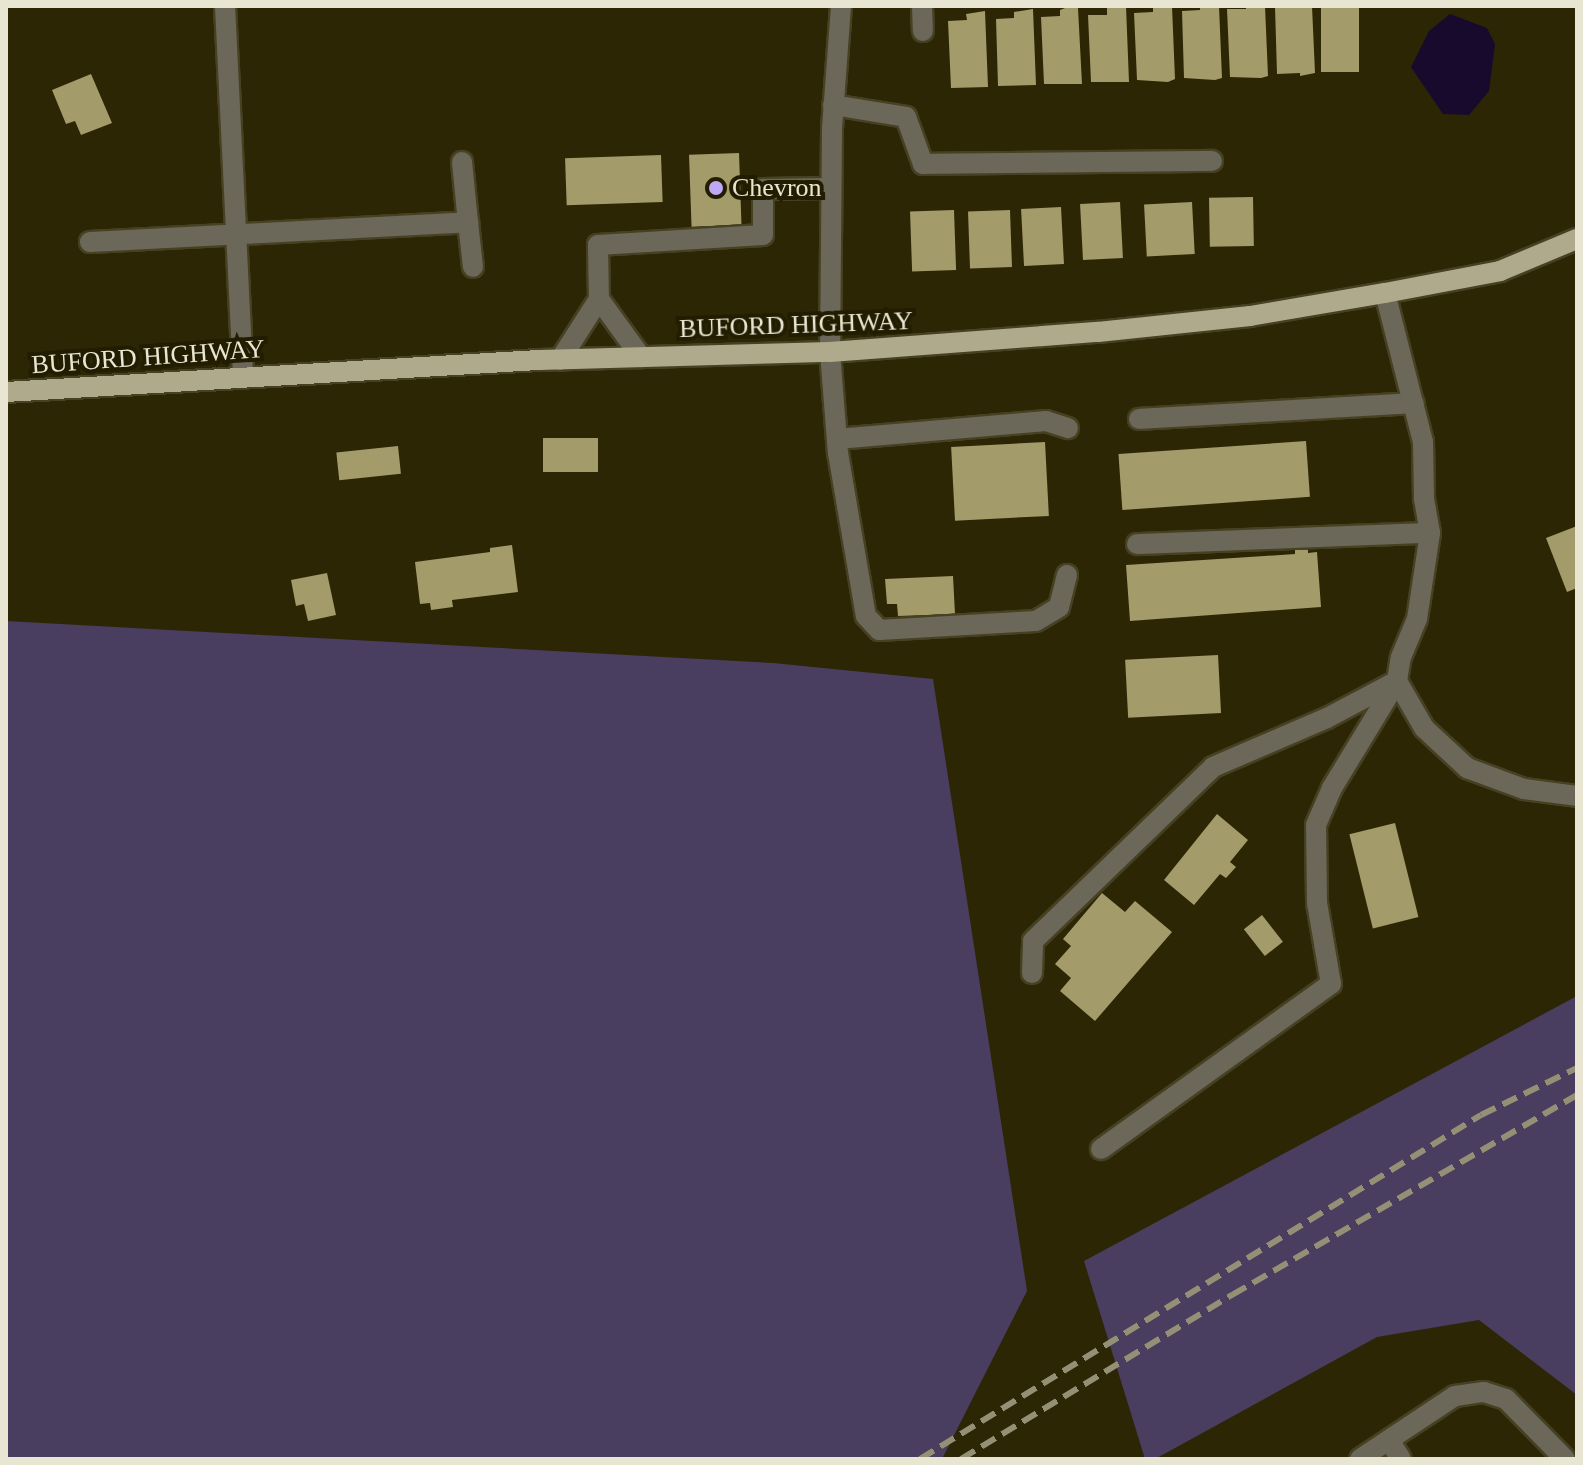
<!DOCTYPE html>
<html>
<head>
<meta charset="utf-8">
<style>
	body { margin:0 }
	#map { position:relative; width:1583px; height:1465px; overflow:hidden; background:#2c2605; font-family:Georgia,serif }
	div>[style] { position:absolute }
	.green>* { inset:0; background:#493e60 }
	.water>* { inset:0; background:#180a2d }
	.building>* { inset:0; background:#a49b6a; transform-origin:0 0 }
	.roads { filter:drop-shadow(2px 0 #464122) drop-shadow(-2px 0 #464122) drop-shadow(0 2px #464122) drop-shadow(0 -2px #464122) }
	.minor>* { height:20px; margin:-10px; padding:0 10px; transform-origin:10px; border-radius:10px; background:#6b685a }
	.major>* { height:20px; margin:-10px; padding:0 10px; transform-origin:10px; border-radius:10px; background:#b0aa8d }
	.rail>* { height:6px; margin-top:-3px; transform-origin:0; background:repeating-linear-gradient(90deg,#949076 0 16px,transparent 0 24px) }
	.dots>* { width:22px; height:22px; translate:-50% -50%; box-sizing:border-box; border:4px solid #221c00; border-radius:50% }
	span { translate:-50% -50%; white-space:nowrap; text-align:center; line-height:1.15; -webkit-text-stroke:8px #221c00; paint-order:stroke }
	.poi-label { font-size:26px; color:#e8e5d2 }
	.left { translate:0 -50%; text-align:left }
	.street-label { font-size:26px; color:#e8e5d2 }
	.frame { position:absolute; inset:0; border:8px solid #e8e5d2; pointer-events:none }
</style>
</head>
<body>
<div id="map">
	<div class="green">
		<i style="clip-path:polygon(6px 621px,773px 663px,933px 679px,1027px 1291px,942px 1459px,6px 1459px)"></i>
		<i style="clip-path:polygon(1577px 996px,1577px 1395px,1479px 1320px,1377px 1337px,1155px 1459px,1145px 1459px,1084px 1261px)"></i>
	</div>
	<div class="water">
		<i style="clip-path:polygon(1450px 14px,1487px 28px,1495px 44px,1489px 91px,1469px 115px,1443px 114px,1411px 67px,1429px 31px)"></i>
	</div>
	<div class="building">
		<i style="clip-path:polygon(1126px 6px,1129px 82px,1091px 82px,1088px 15px,1107px 15px,1107px 8px)"></i>
		<i style="clip-path:polygon(1153px 6px,1172px 6px,1175px 79px,1168px 82px,1137px 80px,1134px 13px,1153px 12px)"></i>
		<i style="clip-path:polygon(1200px 6px,1219px 6px,1222px 78px,1215px 80px,1184px 78px,1182px 11px,1200px 10px)"></i>
		<i style="clip-path:polygon(1246px 6px,1265px 6px,1268px 76px,1261px 78px,1230px 77px,1227px 9px,1246px 9px)"></i>
		<i style="clip-path:polygon(1312px 6px,1315px 73px,1300px 76px,1300px 73px,1277px 74px,1275px 7px)"></i>
		<i style="left:1321px;top:6px;width:38px;height:66px"></i>
		<i style="clip-path:polygon(1065px 8px,1078px 8px,1082px 84px,1044px 84px,1041px 17px,1060px 16px,1060px 10px)"></i>
		<i style="clip-path:polygon(1033px 9px,1036px 85px,998px 86px,996px 19px,1014px 18px,1014px 12px)"></i>
		<i style="clip-path:polygon(985px 11px,988px 87px,951px 88px,948px 21px,967px 20px,966px 14px)"></i>
		<i style="clip-path:polygon(91px 74px,112px 123px,81px 135px,75px 121px,66px 124px,52px 90px)"></i>
		<i style="left:739px;top:153px;width:72px;height:50px;rotate:88deg"></i>
		<i style="left:661px;top:155px;width:47px;height:96px;rotate:88deg"></i>
		<i style="left:1253px;top:197px;width:49px;height:44px;rotate:89deg"></i>
		<i style="left:1120px;top:202px;width:56px;height:40px;rotate:87deg"></i>
		<i style="left:1192px;top:202px;width:52px;height:48px;rotate:87deg"></i>
		<i style="left:1061px;top:207px;width:57px;height:40px;rotate:87deg"></i>
		<i style="left:954px;top:210px;width:60px;height:44px;rotate:88deg"></i>
		<i style="left:1010px;top:210px;width:57px;height:42px;rotate:88deg"></i>
		<i style="left:543px;top:438px;width:55px;height:34px"></i>
		<i style="left:1306px;top:441px;width:56px;height:188px;rotate:86deg"></i>
		<i style="left:1045px;top:442px;width:74px;height:94px;rotate:87deg"></i>
		<i style="left:398px;top:446px;width:28px;height:62px;rotate:84deg"></i>
		<i style="clip-path:polygon(1577px 526px,1577px 588px,1567px 592px,1546px 538px)"></i>
		<i style="clip-path:polygon(512px 545px,518px 592px,452px 600px,453px 607px,431px 610px,430px 603px,420px 604px,415px 562px,490px 552px,490px 548px)"></i>
		<i style="clip-path:polygon(1308px 545px,1308px 553px,1317px 552px,1321px 607px,1130px 621px,1126px 565px,1295px 554px,1295px 546px)"></i>
		<i style="clip-path:polygon(327px 573px,336px 615px,308px 621px,304px 604px,296px 606px,291px 580px)"></i>
		<i style="clip-path:polygon(953px 576px,955px 614px,898px 616px,897px 604px,887px 604px,885px 579px)"></i>
		<i style="left:1218px;top:655px;width:58px;height:93px;rotate:87deg"></i>
		<i style="clip-path:polygon(1217px 814px,1248px 840px,1230px 862px,1236px 867px,1226px 878px,1220px 874px,1194px 905px,1164px 880px)"></i>
		<i style="left:1395px;top:823px;width:97px;height:47px;rotate:76deg"></i>
		<i style="clip-path:polygon(1102px 893px,1125px 912px,1135px 901px,1172px 932px,1095px 1021px,1060px 991px,1071px 978px,1055px 964px,1071px 946px,1063px 939px)"></i>
		<i style="left:1262px;top:915px;width:34px;height:23px;rotate:52deg"></i>
	</div>
	<div class="roads">
		<div class="minor">
			<i style="left:225px;top:6px;width:371px;rotate:87.2deg"></i>
			<i style="left:841px;top:6px;width:123px;rotate:94.2deg"></i>
			<i style="left:832px;top:129px;width:223px;rotate:90.5deg"></i>
			<i style="left:830px;top:352px;width:101px;rotate:85.5deg"></i>
			<i style="left:838px;top:453px;width:165px;rotate:80.3deg"></i>
			<i style="left:866px;top:616px;width:19px;rotate:47deg"></i>
			<i style="left:879px;top:630px;width:157px;rotate:-3.3deg"></i>
			<i style="left:1036px;top:621px;width:27px;rotate:-31deg"></i>
			<i style="left:1059px;top:607px;width:33px;rotate:-76deg"></i>
			<i style="left:922px;top:6px;width:25px;rotate:88deg"></i>
			<i style="left:833px;top:105px;width:74px;rotate:9.3deg"></i>
			<i style="left:906px;top:117px;width:50px;rotate:70.1deg"></i>
			<i style="left:923px;top:164px;width:289px;rotate:-0.6deg"></i>
			<i style="left:462px;top:162px;width:60px;rotate:84.3deg"></i>
			<i style="left:90px;top:242px;width:379px;rotate:-3deg"></i>
			<i style="left:468px;top:222px;width:45px;rotate:83.7deg"></i>
			<i style="left:599px;top:299px;width:72px;rotate:54.1deg"></i>
			<i style="left:560px;top:360px;width:72px;rotate:-57.4deg"></i>
			<i style="left:599px;top:299px;width:54px;rotate:-91.1deg"></i>
			<i style="left:598px;top:245px;width:165px;rotate:-3.5deg"></i>
			<i style="left:763px;top:235px;width:46px;rotate:-90deg"></i>
			<i style="left:763px;top:189px;width:67px;rotate:-0.9deg"></i>
			<i style="left:1139px;top:419px;width:275px;rotate:-3.3deg"></i>
			<i style="left:837px;top:439px;width:210px;rotate:-4.9deg"></i>
			<i style="left:1046px;top:421px;width:23px;rotate:18deg"></i>
			<i style="left:1137px;top:544px;width:293px;rotate:-2.2deg"></i>
			<i style="left:1397px;top:681px;width:54px;rotate:60.1deg"></i>
			<i style="left:1424px;top:728px;width:59px;rotate:42.9deg"></i>
			<i style="left:1467px;top:768px;width:61px;rotate:20.2deg"></i>
			<i style="left:1524px;top:789px;width:53px;rotate:7.5deg"></i>
			<i style="left:1032px;top:973px;width:32px;rotate:-88deg"></i>
			<i style="left:1033px;top:941px;width:250px;rotate:-44deg"></i>
			<i style="left:1213px;top:767px;width:124px;rotate:-23.3deg"></i>
			<i style="left:1327px;top:718px;width:79px;rotate:-27.9deg"></i>
			<i style="left:1101px;top:1149px;width:283px;rotate:-35.7deg"></i>
			<i style="left:1331px;top:984px;width:82px;rotate:-99.8deg"></i>
			<i style="left:1317px;top:903px;width:78px;rotate:-90.7deg"></i>
			<i style="left:1316px;top:825px;width:40px;rotate:-66.6deg"></i>
			<i style="left:1332px;top:788px;width:125px;rotate:-58.7deg"></i>
			<i style="left:1397px;top:681px;width:24px;rotate:-81deg"></i>
			<i style="left:1401px;top:657px;width:41px;rotate:-67.2deg"></i>
			<i style="left:1417px;top:619px;width:87px;rotate:-81.4deg"></i>
			<i style="left:1430px;top:533px;width:36px;rotate:-100deg"></i>
			<i style="left:1424px;top:498px;width:56px;rotate:-91deg"></i>
			<i style="left:1423px;top:442px;width:154px;rotate:-104.3deg"></i>
			<i style="left:1389px;top:1440px;width:22px;rotate:58deg"></i>
			<i style="left:1360px;top:1459px;width:114px;rotate:-33.6deg"></i>
			<i style="left:1455px;top:1396px;width:29px;rotate:-8deg"></i>
			<i style="left:1484px;top:1392px;width:23px;rotate:18deg"></i>
			<i style="left:1506px;top:1399px;width:84px;rotate:45.5deg"></i>
		</div>
		<div class="major">
			<i style="left:6px;top:392px;width:534px;rotate:-3.44deg"></i>
			<i style="left:539px;top:360px;width:291px;rotate:-1.6deg"></i>
			<i style="left:830px;top:352px;width:269px;rotate:-4.3deg"></i>
			<i style="left:1098px;top:332px;width:153px;rotate:-6deg"></i>
			<i style="left:1250px;top:316px;width:137px;rotate:-9.7deg"></i>
			<i style="left:1385px;top:293px;width:117px;rotate:-10.8deg"></i>
			<i style="left:1500px;top:271px;width:83px;rotate:-22.6deg"></i>
		</div>
	</div>
	<div class="rail">
		<i style="left:920px;top:1459px;width:658px;rotate:-31.52deg"></i>
		<i style="left:1481px;top:1115px;width:107px;rotate:-26.1deg"></i>
		<i style="left:961px;top:1459px;width:317px;rotate:-31.2deg"></i>
		<i style="left:1232px;top:1295px;width:399px;rotate:-30.1deg"></i>
	</div>
	<div class="dots">
		<i style="left:716px;top:188px;background:#bfa9f4"></i>
	</div>
	<div class="poi-label">
		<span class="left" style="left:732px;top:188px">Chevron</span>
	</div>
	<div class="street-label">
		<span style="left:796px;top:325px;rotate:-2deg">BUFORD HIGHWAY</span>
		<span style="left:148px;top:357px;rotate:-4deg">BUFORD HIGHWAY</span>
	</div>
	<div class="frame"></div>
</div>
</body>
</html>
